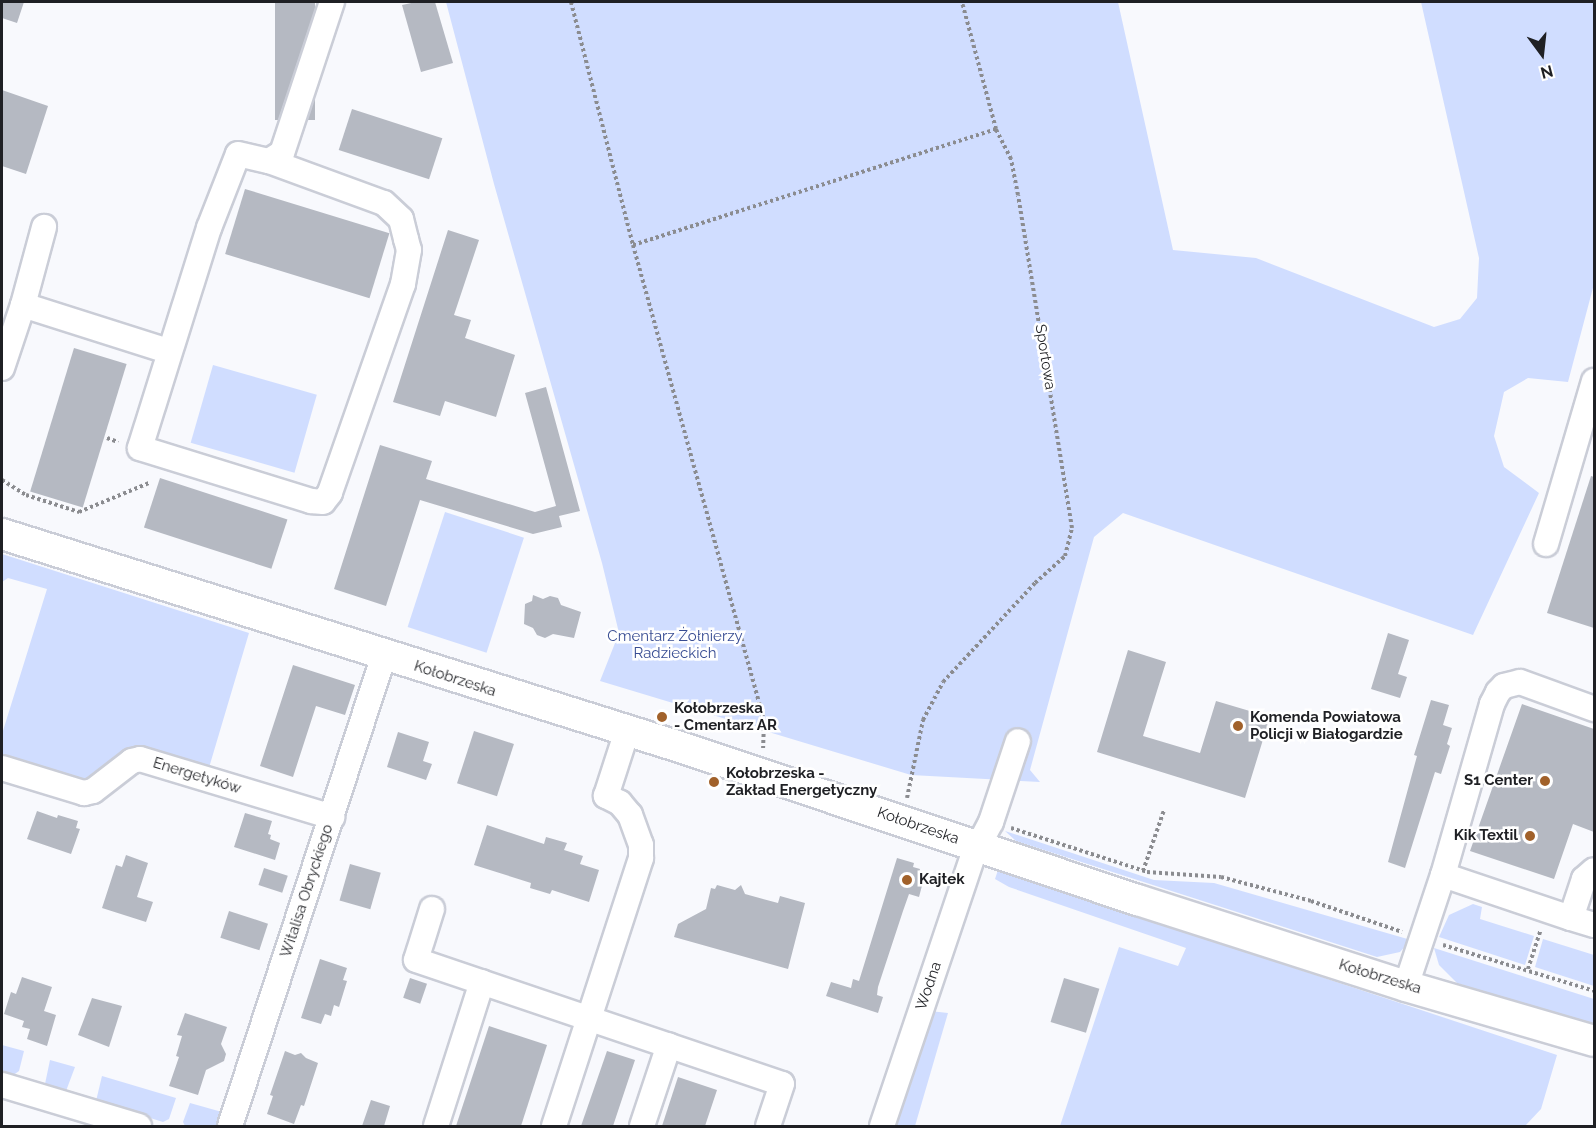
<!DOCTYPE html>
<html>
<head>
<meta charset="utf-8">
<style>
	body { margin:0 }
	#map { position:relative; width:1596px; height:1128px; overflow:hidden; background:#f8f9fd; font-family:Raleway,sans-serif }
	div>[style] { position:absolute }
	.green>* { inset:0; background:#d0ddff; transform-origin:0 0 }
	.building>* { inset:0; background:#b5b9c2; transform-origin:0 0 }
	.path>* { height:4px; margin-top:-2px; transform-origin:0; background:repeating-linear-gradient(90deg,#8b8c90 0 3px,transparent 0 6px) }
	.roads { filter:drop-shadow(2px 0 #cacdd7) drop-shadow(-2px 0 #cacdd7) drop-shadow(0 2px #cacdd7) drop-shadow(0 -2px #cacdd7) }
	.minor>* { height:24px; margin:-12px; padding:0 12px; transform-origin:12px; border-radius:12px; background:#fff }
	.major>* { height:30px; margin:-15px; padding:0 15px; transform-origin:15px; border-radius:15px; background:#fff }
	.dots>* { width:16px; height:16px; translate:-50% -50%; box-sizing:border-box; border:3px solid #fff; border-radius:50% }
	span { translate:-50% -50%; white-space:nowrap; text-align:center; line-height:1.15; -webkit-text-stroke:5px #fff; paint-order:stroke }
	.street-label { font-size:15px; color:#1f2024 }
	.park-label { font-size:15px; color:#384d93 }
	.poi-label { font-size:15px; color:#1f2024; font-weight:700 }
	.left { translate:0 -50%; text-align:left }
	.right { translate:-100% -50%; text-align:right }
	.frame { position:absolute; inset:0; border:3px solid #1f2024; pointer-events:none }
	.north { position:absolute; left:1512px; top:24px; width:60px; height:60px; -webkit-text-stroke:4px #fff; paint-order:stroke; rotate:165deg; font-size:16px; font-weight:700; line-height:24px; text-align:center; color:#1f2024 }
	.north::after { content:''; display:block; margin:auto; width:21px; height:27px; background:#1f2024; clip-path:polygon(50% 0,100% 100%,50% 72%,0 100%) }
</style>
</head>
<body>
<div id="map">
	<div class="green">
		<i style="clip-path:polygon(446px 2px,1118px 2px,1173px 250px,1256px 258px,1434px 327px,1460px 319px,1477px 298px,1479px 258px,1421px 2px,1594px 2px,1594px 284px,1568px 382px,1528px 378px,1504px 392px,1494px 436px,1504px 467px,1539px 493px,1473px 635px,1123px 513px,1094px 537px,1030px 770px,1040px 782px,911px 775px,600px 681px,619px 633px,602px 563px,494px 184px)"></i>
		<i style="left:213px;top:365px;width:108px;height:81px;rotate:16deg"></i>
		<i style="left:445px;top:512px;width:83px;height:121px;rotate:18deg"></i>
		<i style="clip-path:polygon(2px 554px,249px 633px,208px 771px,144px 751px,89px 782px,2px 758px,2px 734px,47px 589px,8px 578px,2px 582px)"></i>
		<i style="clip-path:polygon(1005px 831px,1154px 880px,1214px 883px,1411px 940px,1400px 952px,1377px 957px,1016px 841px)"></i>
		<i style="clip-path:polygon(998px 870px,1557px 1055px,1541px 1109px,1525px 1126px,1060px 1126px,1119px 947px,1178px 966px,1186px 948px,1009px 887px,995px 879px)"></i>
		<i style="clip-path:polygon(1473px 904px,1482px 907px,1480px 919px,1534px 936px,1525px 965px,1439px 937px,1449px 915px)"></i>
		<i style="clip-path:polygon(1543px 939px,1594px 955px,1594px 986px,1535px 967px)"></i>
		<i style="clip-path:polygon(1434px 948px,1594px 999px,1594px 1026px,1457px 983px,1439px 965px)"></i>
		<i style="clip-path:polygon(930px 1011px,948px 1013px,915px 1126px,893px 1126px)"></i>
		<i style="clip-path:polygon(2px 1045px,24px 1051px,19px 1071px,12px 1076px,2px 1073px)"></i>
		<i style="clip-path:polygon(50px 1060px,75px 1067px,66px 1091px,45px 1084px)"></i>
		<i style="clip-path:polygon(102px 1076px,176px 1098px,169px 1119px,163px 1122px,96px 1101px)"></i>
		<i style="clip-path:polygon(190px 1103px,222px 1112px,218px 1126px,185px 1126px,183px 1122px)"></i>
	</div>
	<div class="building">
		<i style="clip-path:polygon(2px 2px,24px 2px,17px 23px,2px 18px)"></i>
		<i style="left:275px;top:2px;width:40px;height:118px"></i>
		<i style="clip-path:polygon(416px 2px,435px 2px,453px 63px,421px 72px,402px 5px)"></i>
		<i style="clip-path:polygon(2px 90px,48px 106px,26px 174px,2px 166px)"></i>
		<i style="left:352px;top:109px;width:95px;height:43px;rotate:18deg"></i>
		<i style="left:245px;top:189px;width:151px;height:68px;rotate:17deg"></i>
		<i style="clip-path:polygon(448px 230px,479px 240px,454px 315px,471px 320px,465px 338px,515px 355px,496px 417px,445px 401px,440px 416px,393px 402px)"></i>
		<i style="left:74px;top:348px;width:55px;height:150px;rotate:17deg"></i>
		<i style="clip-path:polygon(546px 387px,580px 511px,559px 516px,562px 527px,533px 534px,420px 500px,386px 606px,334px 589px,380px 445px,432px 461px,426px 479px,535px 512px,556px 506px,525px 393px)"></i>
		<i style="clip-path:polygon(1591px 476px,1594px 477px,1594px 628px,1547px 613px)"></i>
		<i style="left:160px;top:478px;width:134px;height:52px;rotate:18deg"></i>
		<i style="clip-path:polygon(533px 595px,543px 599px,550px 596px,558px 598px,561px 605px,581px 612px,574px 638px,553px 634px,545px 638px,537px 635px,533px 628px,524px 624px,525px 604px,532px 601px)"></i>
		<i style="clip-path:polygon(1388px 633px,1409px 640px,1398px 674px,1407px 677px,1400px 698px,1371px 689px)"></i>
		<i style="clip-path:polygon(1128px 650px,1166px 662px,1143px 736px,1200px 753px,1216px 701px,1270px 717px,1245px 798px,1097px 752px)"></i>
		<i style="clip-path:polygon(293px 665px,355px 685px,345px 715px,316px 706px,293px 777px,260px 766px)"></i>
		<i style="clip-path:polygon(1431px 700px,1449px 705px,1443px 725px,1452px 728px,1447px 744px,1450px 746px,1441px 774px,1435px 772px,1405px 868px,1388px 862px,1417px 756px,1414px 755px)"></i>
		<i style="clip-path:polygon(1522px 704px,1594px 729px,1594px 832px,1573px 824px,1554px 879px,1470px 851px)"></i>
		<i style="left:474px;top:731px;width:42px;height:55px;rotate:18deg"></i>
		<i style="clip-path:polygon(398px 732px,429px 742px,423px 761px,432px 764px,426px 780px,387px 767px)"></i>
		<i style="clip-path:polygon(37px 811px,57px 818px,58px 815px,78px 821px,76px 828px,80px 829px,71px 854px,27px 839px)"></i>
		<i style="clip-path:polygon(245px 813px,272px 821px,268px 834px,271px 835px,270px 839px,280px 843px,275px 860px,234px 847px)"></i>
		<i style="clip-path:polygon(487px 825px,544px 844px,546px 837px,567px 843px,564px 850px,583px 856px,580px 864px,599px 870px,589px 902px,552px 890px,550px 894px,530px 888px,531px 883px,474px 865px)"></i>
		<i style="clip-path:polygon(126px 855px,148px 863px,137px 897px,153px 902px,146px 922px,102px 908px,116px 865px,122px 867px)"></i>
		<i style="clip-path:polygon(897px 858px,914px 863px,913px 867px,920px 869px,918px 876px,924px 878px,919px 897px,909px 894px,903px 911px,878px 987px,877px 995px,883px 997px,878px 1013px,826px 996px,831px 982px,851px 988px,853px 979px,859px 981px)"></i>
		<i style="left:350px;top:864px;width:32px;height:38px;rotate:16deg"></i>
		<i style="left:264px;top:868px;width:25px;height:18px;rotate:18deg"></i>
		<i style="clip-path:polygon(717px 885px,735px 890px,741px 885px,745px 894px,778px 903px,780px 896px,805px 903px,788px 969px,674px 937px,678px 924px,706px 909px,711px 888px,715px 889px)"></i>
		<i style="left:229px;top:911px;width:41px;height:28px;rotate:18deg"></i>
		<i style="clip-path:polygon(320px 959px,347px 968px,343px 980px,347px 981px,339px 1007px,334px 1005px,331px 1016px,325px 1014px,321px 1024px,301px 1018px)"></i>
		<i style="clip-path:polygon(22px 977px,52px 987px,44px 1011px,56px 1015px,47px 1046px,27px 1039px,30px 1029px,22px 1027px,24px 1021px,4px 1014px,11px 992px,16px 994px)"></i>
		<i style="left:410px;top:978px;width:18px;height:21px;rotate:19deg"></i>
		<i style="left:1064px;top:978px;width:37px;height:46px;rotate:17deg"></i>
		<i style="clip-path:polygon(92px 998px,122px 1006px,109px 1047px,78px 1035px)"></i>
		<i style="clip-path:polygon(185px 1013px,227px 1027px,221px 1044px,226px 1054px,224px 1061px,206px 1070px,198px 1095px,169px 1086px,179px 1057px,176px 1056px,182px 1036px,177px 1035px)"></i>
		<i style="clip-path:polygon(489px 1026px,547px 1045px,521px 1126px,456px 1126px)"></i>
		<i style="clip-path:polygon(285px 1051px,295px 1055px,301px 1053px,306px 1058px,318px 1063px,304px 1106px,301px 1105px,294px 1124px,267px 1114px,273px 1096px,270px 1095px)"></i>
		<i style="clip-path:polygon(607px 1051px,635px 1060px,613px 1126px,581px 1126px)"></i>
		<i style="clip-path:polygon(678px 1077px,717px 1090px,705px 1126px,662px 1126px)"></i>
		<i style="clip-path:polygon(371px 1100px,390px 1106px,384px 1126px,362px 1126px)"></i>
	</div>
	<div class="path">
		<i style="left:571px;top:2px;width:251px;rotate:75.7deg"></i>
		<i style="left:633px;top:245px;width:495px;rotate:74.6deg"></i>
		<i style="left:764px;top:722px;width:26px;rotate:92deg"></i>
		<i style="left:633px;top:245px;width:381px;rotate:-17.7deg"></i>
		<i style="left:107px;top:438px;width:12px;rotate:20deg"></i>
		<i style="left:2px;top:480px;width:28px;rotate:32deg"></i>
		<i style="left:26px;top:495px;width:56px;rotate:17.8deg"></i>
		<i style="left:79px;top:512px;width:76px;rotate:-22.5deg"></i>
		<i style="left:907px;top:798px;width:80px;rotate:-78.4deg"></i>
		<i style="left:923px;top:720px;width:43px;rotate:-62.2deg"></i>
		<i style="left:943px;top:682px;width:135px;rotate:-47.1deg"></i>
		<i style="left:1035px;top:583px;width:40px;rotate:-42deg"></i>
		<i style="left:1065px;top:556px;width:29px;rotate:-76deg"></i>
		<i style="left:1072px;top:528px;width:337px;rotate:-99.2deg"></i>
		<i style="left:1018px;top:195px;width:37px;rotate:-101deg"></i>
		<i style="left:1011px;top:159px;width:34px;rotate:-117deg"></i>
		<i style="left:996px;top:129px;width:131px;rotate:-105deg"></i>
		<i style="left:1011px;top:828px;width:143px;rotate:17.9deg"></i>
		<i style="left:1147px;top:872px;width:74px;rotate:3.9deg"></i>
		<i style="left:1221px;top:877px;width:93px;rotate:14.9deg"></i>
		<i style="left:1311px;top:901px;width:96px;rotate:18.8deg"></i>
		<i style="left:1143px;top:871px;width:65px;rotate:-71deg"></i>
		<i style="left:1443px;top:945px;width:158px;rotate:16.9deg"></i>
		<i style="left:1528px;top:969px;width:40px;rotate:-72deg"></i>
	</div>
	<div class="roads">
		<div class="minor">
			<i style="left:238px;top:154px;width:32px;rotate:13deg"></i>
			<i style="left:269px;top:161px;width:122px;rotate:20.1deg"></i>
			<i style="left:384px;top:203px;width:23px;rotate:43deg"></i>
			<i style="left:401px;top:219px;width:21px;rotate:76deg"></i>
			<i style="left:406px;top:239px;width:11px;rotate:75deg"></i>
			<i style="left:409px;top:250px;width:35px;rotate:100deg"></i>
			<i style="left:403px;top:284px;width:221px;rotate:109.3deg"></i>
			<i style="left:330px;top:493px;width:11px;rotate:128deg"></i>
			<i style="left:323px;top:502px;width:12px;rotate:-175deg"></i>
			<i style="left:311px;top:501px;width:179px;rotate:-162.8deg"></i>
			<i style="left:140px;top:448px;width:231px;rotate:-72.6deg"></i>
			<i style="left:209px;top:228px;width:79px;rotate:-68.6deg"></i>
			<i style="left:269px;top:161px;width:15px;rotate:-32deg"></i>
			<i style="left:282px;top:153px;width:159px;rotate:-71.7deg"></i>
			<i style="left:23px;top:305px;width:152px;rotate:17.6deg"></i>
			<i style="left:2px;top:368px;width:66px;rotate:-71.6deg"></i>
			<i style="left:23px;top:305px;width:81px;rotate:-74.9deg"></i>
			<i style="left:1546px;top:544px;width:170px;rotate:-73.6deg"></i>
			<i style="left:2px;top:768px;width:86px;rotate:17deg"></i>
			<i style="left:84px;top:793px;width:9px;rotate:-13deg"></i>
			<i style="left:93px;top:791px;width:49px;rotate:-37.6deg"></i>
			<i style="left:132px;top:761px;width:8px;rotate:-14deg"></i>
			<i style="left:140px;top:759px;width:201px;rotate:16.8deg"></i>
			<i style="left:1443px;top:875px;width:135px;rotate:18.6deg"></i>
			<i style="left:1571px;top:918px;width:41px;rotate:-71.6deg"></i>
			<i style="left:1584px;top:879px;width:13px;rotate:-42deg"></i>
			<i style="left:432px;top:909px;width:53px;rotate:107.4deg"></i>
			<i style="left:416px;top:960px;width:386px;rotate:18.7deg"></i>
			<i style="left:782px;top:1084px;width:44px;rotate:108.4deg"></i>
			<i style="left:1571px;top:918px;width:24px;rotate:17deg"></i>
			<i style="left:1406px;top:986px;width:117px;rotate:-71.6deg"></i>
			<i style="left:1443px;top:875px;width:178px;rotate:-74deg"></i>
			<i style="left:1492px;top:704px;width:13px;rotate:-63deg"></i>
			<i style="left:1498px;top:692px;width:8px;rotate:-45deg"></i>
			<i style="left:1504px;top:686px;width:16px;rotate:-14deg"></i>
			<i style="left:1520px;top:682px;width:79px;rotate:20deg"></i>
			<i style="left:2px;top:1085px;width:143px;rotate:16.7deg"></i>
			<i style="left:230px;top:1126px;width:495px;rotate:-71.9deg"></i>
			<i style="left:436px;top:1126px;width:151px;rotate:-72.3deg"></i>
			<i style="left:554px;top:1126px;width:282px;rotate:-72deg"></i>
			<i style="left:641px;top:858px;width:13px;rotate:-90deg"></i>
			<i style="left:641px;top:845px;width:32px;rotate:-110deg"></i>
			<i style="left:630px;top:815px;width:16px;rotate:-130deg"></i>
			<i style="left:620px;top:803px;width:16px;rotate:-153deg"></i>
			<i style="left:606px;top:796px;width:68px;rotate:-72.1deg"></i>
			<i style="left:642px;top:1126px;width:85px;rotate:-71.6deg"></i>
			<i style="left:882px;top:1126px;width:283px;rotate:-71.4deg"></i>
			<i style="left:972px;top:858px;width:41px;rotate:-62.2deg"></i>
			<i style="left:991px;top:822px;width:85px;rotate:-71.6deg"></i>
		</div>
		<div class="major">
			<i style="left:2px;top:534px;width:711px;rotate:17.44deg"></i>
			<i style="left:680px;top:747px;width:483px;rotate:18.5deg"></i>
			<i style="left:1138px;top:900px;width:281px;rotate:17.8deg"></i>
			<i style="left:1406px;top:986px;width:196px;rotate:16.3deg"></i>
		</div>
	</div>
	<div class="dots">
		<i style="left:662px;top:717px;background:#a1612a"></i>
		<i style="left:1238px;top:726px;background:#a1612a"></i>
		<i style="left:1545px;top:781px;background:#a1612a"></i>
		<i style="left:714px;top:782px;background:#a1612a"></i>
		<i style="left:1530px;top:836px;background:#a1612a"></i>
		<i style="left:907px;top:880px;background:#a1612a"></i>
	</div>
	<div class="street-label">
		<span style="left:1045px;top:357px;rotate:81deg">Sportowa</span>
		<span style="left:455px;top:679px;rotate:18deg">Kołobrzeska</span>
		<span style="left:197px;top:776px;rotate:17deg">Energetyków</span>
		<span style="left:918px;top:826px;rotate:19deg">Kołobrzeska</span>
		<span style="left:307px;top:891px;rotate:-72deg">Witalisa Obryckiego</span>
		<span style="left:1380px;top:977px;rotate:17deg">Kołobrzeska</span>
		<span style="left:929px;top:986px;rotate:-71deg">Wodna</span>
	</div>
	<div class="park-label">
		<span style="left:675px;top:645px">Cmentarz Żołnierzy<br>Radzieckich</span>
	</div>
	<div class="poi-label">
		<span class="left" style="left:674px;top:717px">Kołobrzeska<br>- Cmentarz AR</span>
		<span class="left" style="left:1250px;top:726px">Komenda Powiatowa<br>Policji w Białogardzie</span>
		<span class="left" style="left:726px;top:782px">Kołobrzeska -<br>Zakład Energetyczny</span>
		<span class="right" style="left:1533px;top:781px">S1 Center</span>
		<span class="right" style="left:1518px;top:836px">Kik Textil</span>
		<span class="left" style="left:919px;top:880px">Kajtek</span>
	</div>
	<div class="frame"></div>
	<div class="north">N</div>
</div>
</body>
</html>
